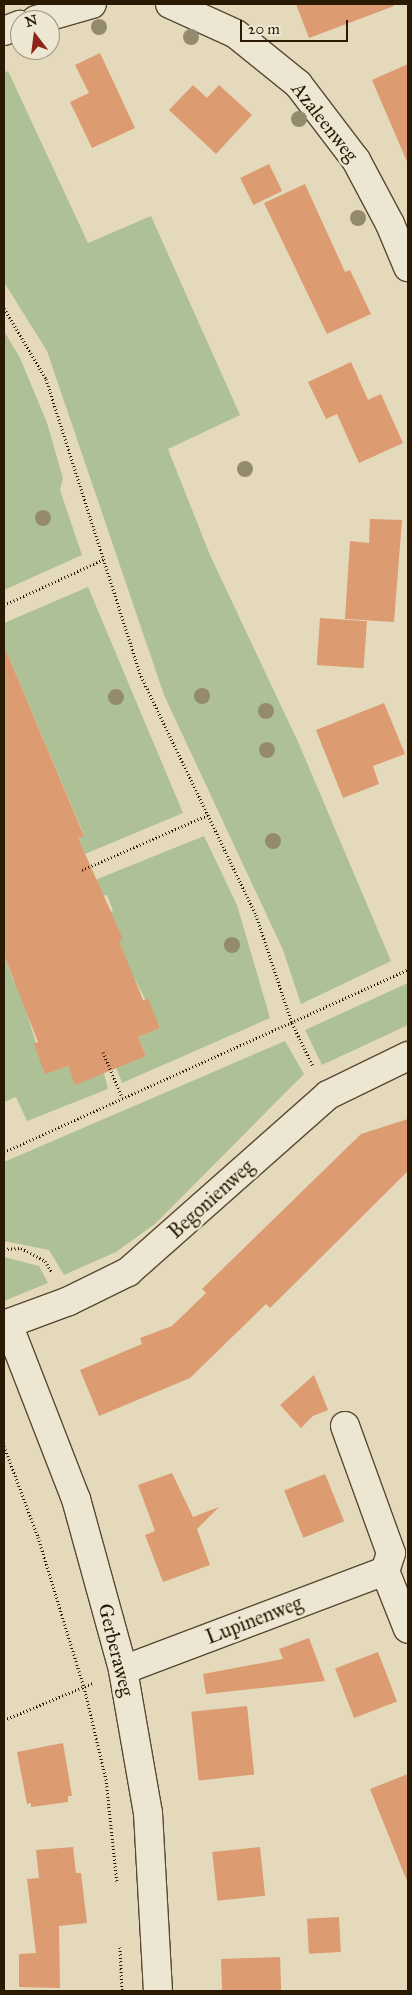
<!DOCTYPE html>
<html>
<head>
<meta charset="utf-8">
<style>
	body { margin:0 }
	#map { position:relative; width:412px; height:1995px; overflow:hidden; background:#e4d9bb; font-family:"IM FELL Great Primer",serif }
	div>[style] { position:absolute }
	.green>* { inset:0; background:#aec095 }
	.building>* { inset:0; background:#dc9b71; transform-origin:0 0 }
	.path>* { height:3px; margin-top:-1.5px; transform-origin:0; background:repeating-linear-gradient(90deg,#2a1a03 0 1px,transparent 0 3.5px) }
	.roads { filter:drop-shadow(1px 0 #584a31) drop-shadow(-1px 0 #584a31) drop-shadow(0 1px #584a31) drop-shadow(0 -1px #584a31) }
	.minor>* { height:28px; margin:-14px; padding:0 14px; transform-origin:14px; border-radius:14px; background:#ede6d3 }
	.trees>* { width:16px; height:16px; margin:-8px; border-radius:50%; background:#948b6e }
	span { translate:-50% -50%; white-space:nowrap; text-align:center; line-height:1.15; -webkit-text-stroke:5px #ede6d3; paint-order:stroke }
	.street-label { font-size:20px; color:#2a1a03 }
	.frame { position:absolute; inset:0; border:5px solid #2a1a03; pointer-events:none }
	.north { position:absolute; left:10px; top:10px; width:50px; height:50px; box-sizing:border-box; background:#ede6d3; border:1px solid #9f9480; border-radius:50%; rotate:345deg; font-size:14px; font-weight:700; line-height:20px; text-align:center; color:#2a1a03 }
	.north::after { content:''; display:block; margin:auto; width:18px; height:22px; background:#8f2418; clip-path:polygon(50% 0,100% 100%,50% 72%,0 100%) }
	.scale { position:absolute; left:240px; top:20px; width:108px; height:22px; box-sizing:border-box; border:2px solid #2a1a03; border-top:0; padding-left:6px; font-size:15px; line-height:18px; white-space:nowrap; color:#2a1a03; -webkit-text-stroke:4px #ede6d3; paint-order:stroke }
</style>
</head>
<body>
<div id="map">
	<div class="green">
		<i style="clip-path:polygon(8px 71px,88px 243px,151px 216px,240px 415px,168px 449px,210px 555px,299px 744px,391px 961px,301px 1004px,283px 950px,164px 695px,47px 351px,4px 282px,4px 73px)"></i>
		<i style="clip-path:polygon(4px 331px,20px 358px,47px 423px,63px 478px,60px 490px,82px 555px,4px 590px)"></i>
		<i style="clip-path:polygon(88px 587px,183px 813px,85px 854px,78px 838px,84px 835px,4px 646px,4px 623px)"></i>
		<i style="clip-path:polygon(204px 836px,237px 905px,270px 1018px,122px 1083px,116px 1067px,146px 1056px,138px 1037px,160px 1028px,131px 972px,108px 913px,113px 911px,107px 895px,102px 896px,95px 880px)"></i>
		<i style="clip-path:polygon(4px 955px,14px 982px,17px 981px,45px 1073px,68px 1066px,75px 1084px,104px 1073px,108px 1089px,27px 1121px,16px 1097px,4px 1102px)"></i>
		<i style="clip-path:polygon(408px 983px,408px 1025px,322px 1065px,305px 1030px)"></i>
		<i style="clip-path:polygon(285px 1041px,304px 1074px,156px 1223px,116px 1252px,64px 1275px,49px 1250px,4px 1241px,4px 1162px)"></i>
		<i style="clip-path:polygon(4px 1257px,39px 1266px,48px 1283px,4px 1301px)"></i>
	</div>
	<div class="building">
		<i style="clip-path:polygon(296px 4px,393px 4px,394px 6px,309px 38px)"></i>
		<i style="clip-path:polygon(100px 53px,135px 128px,92px 148px,70px 102px,89px 93px,75px 65px)"></i>
		<i style="clip-path:polygon(408px 64px,408px 164px,372px 80px)"></i>
		<i style="clip-path:polygon(193px 85px,207px 98px,219px 85px,252px 115px,216px 154px,169px 110px)"></i>
		<i style="left:269px;top:164px;width:30px;height:32px;rotate:64deg"></i>
		<i style="clip-path:polygon(305px 184px,345px 272px,350px 270px,371px 314px,327px 334px,264px 203px)"></i>
		<i style="clip-path:polygon(351px 362px,368px 400px,381px 394px,403px 443px,359px 463px,337px 414px,326px 419px,308px 382px)"></i>
		<i style="clip-path:polygon(370px 519px,402px 520px,394px 622px,345px 619px,350px 541px,369px 543px)"></i>
		<i style="left:320px;top:618px;width:47px;height:47px;rotate:4deg"></i>
		<i style="clip-path:polygon(4px 646px,84px 836px,78px 838px,123px 939px,119px 941px,143px 1000px,148px 999px,160px 1028px,138px 1037px,146px 1056px,75px 1085px,68px 1066px,45px 1074px,34px 1044px,38px 1042px,4px 955px)"></i>
		<i style="clip-path:polygon(384px 703px,405px 754px,373px 766px,379px 784px,343px 798px,316px 730px)"></i>
		<i style="clip-path:polygon(408px 1119px,408px 1171px,270px 1308px,266px 1304px,190px 1378px,99px 1416px,80px 1370px,142px 1344px,140px 1338px,172px 1326px,206px 1293px,202px 1289px,361px 1134px)"></i>
		<i style="clip-path:polygon(314px 1375px,328px 1410px,313px 1416px,301px 1428px,280px 1405px)"></i>
		<i style="clip-path:polygon(172px 1473px,193px 1517px,219px 1507px,197px 1529px,210px 1565px,163px 1582px,145px 1535px,155px 1531px,138px 1485px)"></i>
		<i style="left:325px;top:1474px;width:51px;height:44px;rotate:68deg"></i>
		<i style="clip-path:polygon(309px 1638px,325px 1681px,206px 1694px,203px 1674px,283px 1659px,279px 1649px)"></i>
		<i style="left:378px;top:1652px;width:53px;height:46px;rotate:69deg"></i>
		<i style="left:247px;top:1706px;width:69px;height:56px;rotate:84deg"></i>
		<i style="clip-path:polygon(63px 1743px,72px 1796px,68px 1796px,68px 1802px,31px 1807px,31px 1803px,27px 1804px,17px 1752px)"></i>
		<i style="clip-path:polygon(408px 1774px,408px 1881px,407px 1881px,370px 1789px)"></i>
		<i style="clip-path:polygon(73px 1847px,76px 1873px,81px 1873px,87px 1923px,59px 1926px,60px 1988px,19px 1987px,19px 1954px,36px 1953px,27px 1879px,39px 1878px,36px 1850px)"></i>
		<i style="left:260px;top:1847px;width:49px;height:48px;rotate:84deg"></i>
		<i style="left:339px;top:1917px;width:35px;height:32px;rotate:87deg"></i>
		<i style="left:280px;top:1957px;width:34px;height:59px;rotate:88deg"></i>
	</div>
	<div class="path">
		<i style="left:4px;top:308px;width:82px;rotate:59.4deg"></i>
		<i style="left:46px;top:379px;width:312px;rotate:72.3deg"></i>
		<i style="left:141px;top:676px;width:265px;rotate:64.3deg"></i>
		<i style="left:256px;top:915px;width:114px;rotate:71.6deg"></i>
		<i style="left:292px;top:1023px;width:48px;rotate:64deg"></i>
		<i style="left:4px;top:605px;width:110px;rotate:-24.7deg"></i>
		<i style="left:82px;top:870px;width:137px;rotate:-23.6deg"></i>
		<i style="left:103px;top:1052px;width:49px;rotate:67.1deg"></i>
		<i style="left:4px;top:1152px;width:443px;rotate:-24.3deg"></i>
		<i style="left:4px;top:1249px;width:17px;rotate:-3deg"></i>
		<i style="left:21px;top:1248px;width:27px;rotate:28deg"></i>
		<i style="left:45px;top:1261px;width:13px;rotate:58deg"></i>
		<i style="left:4px;top:1446px;width:97px;rotate:69.5deg"></i>
		<i style="left:38px;top:1537px;width:157px;rotate:73deg"></i>
		<i style="left:84px;top:1687px;width:95px;rotate:76.6deg"></i>
		<i style="left:106px;top:1779px;width:105px;rotate:84deg"></i>
		<i style="left:4px;top:1720px;width:96px;rotate:-22.6deg"></i>
		<i style="left:120px;top:1947px;width:44px;rotate:87.4deg"></i>
	</div>
	<div class="roads">
		<div class="minor">
			<i style="left:170px;top:4px;width:72px;rotate:24.4deg"></i>
			<i style="left:236px;top:34px;width:80px;rotate:38.9deg"></i>
			<i style="left:298px;top:84px;width:96px;rotate:52.7deg"></i>
			<i style="left:356px;top:160px;width:72px;rotate:62deg"></i>
			<i style="left:390px;top:224px;width:47px;rotate:67.3deg"></i>
			<i style="left:36px;top:20px;width:58px;rotate:-15.9deg"></i>
			<i style="left:4px;top:31px;width:17px;rotate:-21deg"></i>
			<i style="left:8px;top:1324px;width:188px;rotate:68.8deg"></i>
			<i style="left:76px;top:1499px;width:177px;rotate:74.6deg"></i>
			<i style="left:123px;top:1670px;width:145px;rotate:80.1deg"></i>
			<i style="left:148px;top:1813px;width:178px;rotate:86.8deg"></i>
			<i style="left:4px;top:1325px;width:69px;rotate:-20.3deg"></i>
			<i style="left:69px;top:1301px;width:66px;rotate:-26.2deg"></i>
			<i style="left:128px;top:1272px;width:267px;rotate:-41.5deg"></i>
			<i style="left:328px;top:1095px;width:89px;rotate:-26deg"></i>
			<i style="left:345px;top:1426px;width:135px;rotate:70.1deg"></i>
			<i style="left:391px;top:1553px;width:19px;rotate:108deg"></i>
			<i style="left:123px;top:1670px;width:280px;rotate:-20.7deg"></i>
			<i style="left:385px;top:1571px;width:62px;rotate:68.4deg"></i>
		</div>
	</div>
	<div class="trees">
		<i style="left:99px;top:27px"></i>
		<i style="left:191px;top:37px"></i>
		<i style="left:299px;top:119px"></i>
		<i style="left:358px;top:218px"></i>
		<i style="left:245px;top:469px"></i>
		<i style="left:43px;top:518px"></i>
		<i style="left:202px;top:696px"></i>
		<i style="left:116px;top:697px"></i>
		<i style="left:266px;top:711px"></i>
		<i style="left:267px;top:750px"></i>
		<i style="left:273px;top:841px"></i>
		<i style="left:232px;top:945px"></i>
	</div>
	<div class="street-label">
		<span style="left:325px;top:122px;rotate:52deg">Azaleenweg</span>
		<span style="left:211px;top:1199px;rotate:-42deg">Begonienweg</span>
		<span style="left:254px;top:1620px;rotate:-21deg">Lupinenweg</span>
		<span style="left:116px;top:1650px;rotate:76deg">Gerberaweg</span>
	</div>
	<div class="frame"></div>
	<div class="north">N</div>
	<div class="scale">20 m</div>
</div>
</body>
</html>
